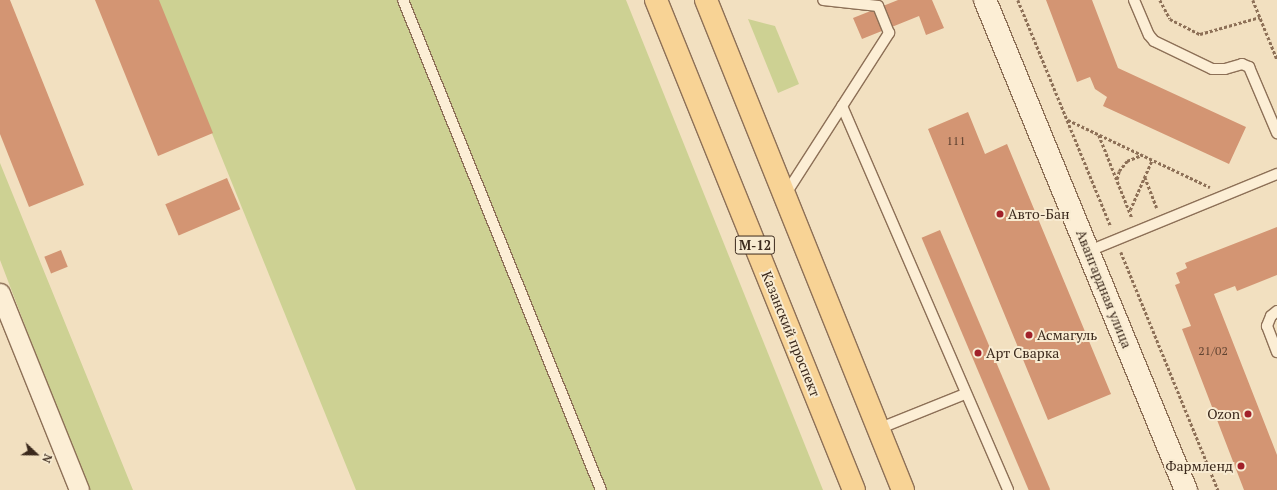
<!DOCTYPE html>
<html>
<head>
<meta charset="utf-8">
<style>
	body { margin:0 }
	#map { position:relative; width:1277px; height:490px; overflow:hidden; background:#f2e0c0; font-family:"PT Serif",serif }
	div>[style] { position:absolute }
	.green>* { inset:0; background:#cdd193 }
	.building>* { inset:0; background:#d39573; transform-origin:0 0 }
	.path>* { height:2.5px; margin-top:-1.25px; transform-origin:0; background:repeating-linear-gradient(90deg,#8d7057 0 3px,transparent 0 5px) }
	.roads { filter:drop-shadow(1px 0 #8d7057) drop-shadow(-1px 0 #8d7057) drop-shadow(0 1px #8d7057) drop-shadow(0 -1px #8d7057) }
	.service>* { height:10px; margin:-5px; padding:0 5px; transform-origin:5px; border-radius:5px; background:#fceed5 }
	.minor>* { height:19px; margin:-9.5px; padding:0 9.5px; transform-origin:9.5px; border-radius:9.5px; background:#fceed5 }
	.tertiary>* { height:22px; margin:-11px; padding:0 11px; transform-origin:11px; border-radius:11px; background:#fceed5 }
	.primary>* { height:22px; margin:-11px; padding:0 11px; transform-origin:11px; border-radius:11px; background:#f8d395 }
	.dots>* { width:11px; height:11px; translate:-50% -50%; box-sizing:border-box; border:2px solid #f8ebd1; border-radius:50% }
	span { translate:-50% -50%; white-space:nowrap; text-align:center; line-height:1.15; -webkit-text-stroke:4px #f8ebd1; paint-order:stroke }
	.number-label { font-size:12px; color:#614432 }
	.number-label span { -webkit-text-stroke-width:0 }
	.shield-label span { padding:1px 3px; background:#f8ebd1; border:1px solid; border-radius:3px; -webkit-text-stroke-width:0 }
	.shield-label { font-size:13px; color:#3b291c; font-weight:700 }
	.poi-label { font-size:14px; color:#3b291c }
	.left { translate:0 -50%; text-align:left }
	.right { translate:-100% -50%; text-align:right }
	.street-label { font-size:14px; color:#3b291c }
	.north { position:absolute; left:16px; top:434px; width:40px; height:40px; -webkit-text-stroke:3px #f8ebd1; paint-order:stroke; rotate:112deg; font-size:11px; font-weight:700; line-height:16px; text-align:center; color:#3b291c }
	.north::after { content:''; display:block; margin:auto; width:14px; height:18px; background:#3b291c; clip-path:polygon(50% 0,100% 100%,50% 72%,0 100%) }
</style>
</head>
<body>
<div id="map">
	<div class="green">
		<i style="clip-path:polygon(158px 0,626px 0,823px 490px,356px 490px)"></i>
		<i style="clip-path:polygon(748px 19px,775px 26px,799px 84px,778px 93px)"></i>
		<i style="clip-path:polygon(0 163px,26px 227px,133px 490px,90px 490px,48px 386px,0 260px)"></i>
	</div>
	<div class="building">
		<i style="clip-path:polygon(0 0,10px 0,84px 185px,29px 207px,0 134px)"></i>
		<i style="clip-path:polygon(95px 0,159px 0,213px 133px,158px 156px)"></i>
		<i style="clip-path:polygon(898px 0,932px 0,944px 28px,926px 35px,919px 16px,862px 39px,853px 18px)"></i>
		<i style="clip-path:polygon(1046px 0,1092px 0,1118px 68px,1246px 127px,1229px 164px,1103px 106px,1107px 97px,1095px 89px,1090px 77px,1077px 82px)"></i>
		<i style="clip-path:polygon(968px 112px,985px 154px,1007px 144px,1111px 394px,1048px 420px,928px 129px)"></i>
		<i style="left:227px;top:178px;width:34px;height:67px;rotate:67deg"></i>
		<i style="clip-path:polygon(1277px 227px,1277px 275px,1237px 291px,1235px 286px,1214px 294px,1277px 455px,1277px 490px,1244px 490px,1182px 329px,1191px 326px,1175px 285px,1180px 283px,1176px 273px,1187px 268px,1185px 263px)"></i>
		<i style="left:940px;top:230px;width:282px;height:20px;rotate:67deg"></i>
		<i style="left:61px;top:250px;width:18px;height:18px;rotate:68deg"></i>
	</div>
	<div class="path">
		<i style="left:1018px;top:0;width:245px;rotate:67.7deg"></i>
		<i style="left:1160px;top:0;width:21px;rotate:62deg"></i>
		<i style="left:1170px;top:19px;width:34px;rotate:27deg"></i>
		<i style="left:1200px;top:34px;width:62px;rotate:-15.8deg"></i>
		<i style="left:1253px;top:0;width:64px;rotate:67.9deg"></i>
		<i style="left:1068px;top:120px;width:157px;rotate:25.3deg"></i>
		<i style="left:1099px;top:135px;width:89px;rotate:68.3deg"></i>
		<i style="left:1145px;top:177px;width:33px;rotate:69deg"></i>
		<i style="left:1117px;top:179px;width:8px;rotate:-76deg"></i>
		<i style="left:1119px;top:171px;width:13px;rotate:-51deg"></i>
		<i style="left:1127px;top:161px;width:16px;rotate:-22deg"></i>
		<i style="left:1130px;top:210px;width:55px;rotate:-66.3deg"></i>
		<i style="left:1121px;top:252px;width:257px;rotate:67.8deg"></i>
	</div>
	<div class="roads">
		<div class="service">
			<i style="left:403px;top:0;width:528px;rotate:68deg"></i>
			<i style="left:1134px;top:0;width:38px;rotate:67deg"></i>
			<i style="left:1149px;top:35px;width:8px;rotate:50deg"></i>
			<i style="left:1154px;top:41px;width:64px;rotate:25.8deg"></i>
			<i style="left:1212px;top:69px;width:13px"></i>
			<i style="left:1225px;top:69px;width:18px;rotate:-16deg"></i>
			<i style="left:1242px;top:64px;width:8px;rotate:23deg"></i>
			<i style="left:1249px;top:67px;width:72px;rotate:67deg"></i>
			<i style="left:842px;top:106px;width:418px;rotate:66.6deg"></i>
			<i style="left:785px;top:195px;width:193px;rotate:-57.3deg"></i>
			<i style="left:889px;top:33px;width:29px;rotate:-112deg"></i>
			<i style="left:878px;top:6px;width:55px;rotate:-173.8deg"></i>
			<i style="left:1089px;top:251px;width:203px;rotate:-22.3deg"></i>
			<i style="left:1277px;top:311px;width:8px;rotate:140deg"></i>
			<i style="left:1271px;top:316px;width:11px;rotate:112deg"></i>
			<i style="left:1267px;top:326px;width:28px;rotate:69deg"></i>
			<i style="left:878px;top:429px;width:94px;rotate:-21.9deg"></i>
		</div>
		<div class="minor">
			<i style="left:0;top:293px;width:212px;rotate:68.1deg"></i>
		</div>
		<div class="tertiary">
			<i style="left:985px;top:0;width:530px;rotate:67.7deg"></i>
		</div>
		<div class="primary">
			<i style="left:656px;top:0;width:528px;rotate:68deg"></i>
			<i style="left:706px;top:0;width:528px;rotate:68.1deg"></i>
		</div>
	</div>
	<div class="dots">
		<i style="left:1000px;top:214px;background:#a1212a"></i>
		<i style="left:1029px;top:335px;background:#a1212a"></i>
		<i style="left:978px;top:353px;background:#a1212a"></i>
		<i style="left:1248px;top:414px;background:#a1212a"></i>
		<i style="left:1241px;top:466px;background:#a1212a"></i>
	</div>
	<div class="number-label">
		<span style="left:956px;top:141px">111</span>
		<span style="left:1213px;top:351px">21/02</span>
	</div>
	<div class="shield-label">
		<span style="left:755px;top:245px">М-12</span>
	</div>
	<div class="poi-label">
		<span class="left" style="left:1008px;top:214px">Авто-Бан</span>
		<span class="left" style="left:1037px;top:335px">Асмагуль</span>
		<span class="left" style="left:986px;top:353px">Арт Сварка</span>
		<span class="right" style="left:1240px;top:414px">Ozon</span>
		<span class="right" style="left:1233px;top:466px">Фармленд</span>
	</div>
	<div class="street-label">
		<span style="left:1104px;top:289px;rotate:68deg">Авангардная улица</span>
		<span style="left:791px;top:334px;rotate:68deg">Казанский проспект</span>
	</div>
	<div class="north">N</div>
</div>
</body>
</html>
